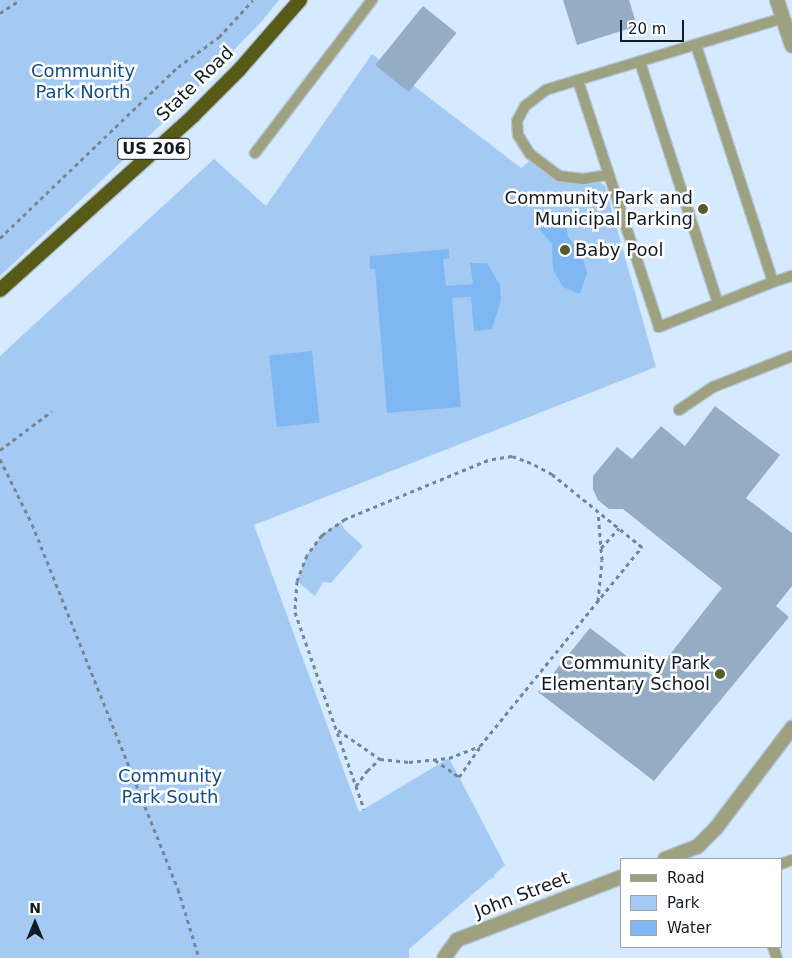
<!DOCTYPE html>
<html>
<head>
<meta charset="utf-8">
<style>
	body { margin:0 }
	#map { position:relative; width:792px; height:958px; overflow:hidden; background:#d6eaff; font-family:"DejaVu Sans",sans-serif }
	div>[style] { position:absolute }
	.green>* { inset:0; background:#a4caf4 }
	.water>* { inset:0; background:#7fb7f3; transform-origin:0 0 }
	.building>* { inset:0; background:#95acc5; transform-origin:0 0 }
	.path>* { height:3px; margin-top:-1.5px; transform-origin:0; background:repeating-linear-gradient(90deg,#778695 0 4px,transparent 0 8px) }
	.roads { filter:drop-shadow(1px 0 #b3c5d8) drop-shadow(-1px 0 #b3c5d8) drop-shadow(0 1px #b3c5d8) drop-shadow(0 -1px #b3c5d8) }
	.service>* { height:10px; margin:-5px; padding:0 5px; transform-origin:5px; border-radius:5px; background:#9ea17f }
	.minor>* { height:14px; margin:-7px; padding:0 7px; transform-origin:7px; border-radius:7px; background:#9ea17f }
	.tertiary>* { height:14px; margin:-7px; padding:0 7px; transform-origin:7px; border-radius:7px; background:#9ea17f }
	.trunk>* { height:14px; margin:-7px; padding:0 7px; transform-origin:7px; border-radius:7px; background:#585b18 }
	.dots>* { width:14px; height:14px; translate:-50% -50%; box-sizing:border-box; border:2px solid #fff; border-radius:50% }
	span { translate:-50% -50%; white-space:nowrap; text-align:center; line-height:1.15; -webkit-text-stroke:5px #fff; paint-order:stroke }
	.shield-label span { padding:1px 4px; background:#fff; border:1px solid; border-radius:4px; -webkit-text-stroke-width:0 }
	.shield-label { font-size:16px; color:#121b24; font-weight:700 }
	.park-label { font-size:18px; color:#134e85 }
	.street-label { font-size:18px; color:#121b24 }
	.poi-label { font-size:18px; color:#121b24 }
	.right { translate:-100% -50%; text-align:right }
	.left { translate:0 -50%; text-align:left }
	.legend { position:absolute; left:620px; top:858px; width:162px; height:90px; box-sizing:border-box; background:#fff; border:1px solid #a0a4a7; margin:0; padding:6px 9px; list-style:none; font-size:15px; color:#121b24 }
	.legend li { display:flex; align-items:center; gap:10px; height:25px }
	.legend b { width:25px; border:1px solid #a0a4a7 }
	.north { position:absolute; left:10px; top:898px; width:50px; height:50px; -webkit-text-stroke:4px #fff; paint-order:stroke; rotate:0deg; font-size:14px; font-weight:700; line-height:20px; text-align:center; color:#121b24 }
	.north::after { content:''; display:block; margin:auto; width:18px; height:22px; background:#121b24; clip-path:polygon(50% 0,100% 100%,50% 72%,0 100%) }
	.scale { position:absolute; left:620px; top:20px; width:64px; height:22px; box-sizing:border-box; border:2px solid #121b24; border-top:0; padding-left:6px; font-size:15px; line-height:18px; white-space:nowrap; color:#121b24; -webkit-text-stroke:4px #fff; paint-order:stroke }
</style>
</head>
<body>
<div id="map">
	<div class="green">
		<i style="clip-path:polygon(0 0,279px 0,262px 21px,172px 114px,0 276px)"></i>
		<i style="clip-path:polygon(372px 54px,521px 168px,534px 157px,563px 174px,593px 177px,605px 186px,656px 367px,254px 525px,359px 812px,449px 758px,505px 865px,494px 875px,495px 877px,489px 880px,409px 949px,409px 958px,0 958px,0 356px,214px 159px,266px 206px)"></i>
		<i style="clip-path:polygon(340px 522px,345px 530px,363px 546px,331px 583px,323px 582px,315px 596px,297px 581px,307px 555px,322px 535px)"></i>
	</div>
	<div class="water">
		<i style="clip-path:polygon(565px 214px,568px 237px,582px 255px,587px 273px,580px 294px,563px 287px,553px 270px,552px 244px,537px 226px)"></i>
		<i style="clip-path:polygon(449px 249px,449px 258px,443px 259px,446px 286px,473px 284px,470px 263px,487px 263px,500px 285px,501px 300px,492px 329px,474px 331px,471px 297px,452px 298px,461px 407px,387px 413px,375px 269px,370px 269px,370px 256px)"></i>
		<i style="left:312px;top:351px;width:72px;height:43px;rotate:84deg"></i>
	</div>
	<div class="building">
		<i style="clip-path:polygon(563px 0,629px 0,637px 26px,577px 45px)"></i>
		<i style="left:423px;top:6px;width:43px;height:76px;rotate:39deg"></i>
		<i style="clip-path:polygon(715px 406px,780px 455px,746px 498px,792px 533px,792px 586px,776px 606px,789px 617px,654px 781px,538px 692px,590px 628px,653px 676px,722px 588px,623px 509px,609px 509px,598px 500px,593px 489px,593px 476px,617px 447px,632px 459px,661px 426px,685px 446px)"></i>
	</div>
	<div class="path">
		<i style="left:0;top:13px;width:24px;rotate:-33deg"></i>
		<i style="left:0;top:238px;width:247px;rotate:-43.9deg"></i>
		<i style="left:178px;top:67px;width:51px;rotate:-36.2deg"></i>
		<i style="left:219px;top:37px;width:50px;rotate:-47.4deg"></i>
		<i style="left:0;top:450px;width:65px;rotate:-36.9deg"></i>
		<i style="left:0;top:459px;width:72px;rotate:63.8deg"></i>
		<i style="left:32px;top:524px;width:393px;rotate:68.2deg"></i>
		<i style="left:178px;top:889px;width:72px;rotate:73.1deg"></i>
		<i style="left:601px;top:548px;width:27px;rotate:-48deg"></i>
		<i style="left:598px;top:601px;width:41px;rotate:-84.4deg"></i>
		<i style="left:602px;top:560px;width:48px;rotate:-94.8deg"></i>
		<i style="left:338px;top:730px;width:51px;rotate:34.6deg"></i>
		<i style="left:380px;top:759px;width:29px;rotate:6deg"></i>
		<i style="left:409px;top:762px;width:40px;rotate:-5.7deg"></i>
		<i style="left:449px;top:758px;width:33px;rotate:-21deg"></i>
		<i style="left:480px;top:746px;width:257px;rotate:-50.9deg"></i>
		<i style="left:642px;top:547px;width:116px;rotate:-141deg"></i>
		<i style="left:552px;top:474px;width:24px;rotate:-152deg"></i>
		<i style="left:531px;top:463px;width:20px;rotate:-160deg"></i>
		<i style="left:512px;top:456px;width:24px;rotate:171deg"></i>
		<i style="left:488px;top:460px;width:155px;rotate:157.6deg"></i>
		<i style="left:345px;top:519px;width:28px;rotate:145deg"></i>
		<i style="left:322px;top:535px;width:25px;rotate:127deg"></i>
		<i style="left:307px;top:555px;width:28px;rotate:111deg"></i>
		<i style="left:297px;top:581px;width:31px;rotate:94deg"></i>
		<i style="left:295px;top:612px;width:209px;rotate:70.7deg"></i>
		<i style="left:435px;top:760px;width:29px;rotate:35deg"></i>
		<i style="left:459px;top:777px;width:37px;rotate:-55deg"></i>
		<i style="left:356px;top:786px;width:19px;rotate:-54deg"></i>
		<i style="left:367px;top:771px;width:18px;rotate:-43deg"></i>
	</div>
	<div class="roads">
		<div class="service">
			<i style="left:696px;top:45px;width:249px;rotate:72deg"></i>
			<i style="left:773px;top:282px;width:123px;rotate:158.5deg"></i>
			<i style="left:659px;top:327px;width:260px;rotate:-108.2deg"></i>
			<i style="left:578px;top:80px;width:214px;rotate:-16.8deg"></i>
			<i style="left:640px;top:62px;width:254px;rotate:72.1deg"></i>
			<i style="left:578px;top:80px;width:34px;rotate:163deg"></i>
			<i style="left:546px;top:90px;width:26px;rotate:143deg"></i>
			<i style="left:525px;top:106px;width:17px;rotate:118deg"></i>
			<i style="left:517px;top:121px;width:14px;rotate:86deg"></i>
			<i style="left:518px;top:135px;width:22px;rotate:58deg"></i>
			<i style="left:530px;top:154px;width:36px;rotate:37deg"></i>
			<i style="left:559px;top:176px;width:24px;rotate:7deg"></i>
			<i style="left:583px;top:179px;width:26px;rotate:-9deg"></i>
			<i style="left:255px;top:153px;width:193px;rotate:-52.6deg"></i>
			<i style="left:773px;top:282px;width:20px;rotate:-18deg"></i>
			<i style="left:679px;top:410px;width:41px;rotate:-34.1deg"></i>
			<i style="left:713px;top:387px;width:85px;rotate:-21.4deg"></i>
			<i style="left:781px;top:864px;width:12px;rotate:-20deg"></i>
			<i style="left:773px;top:947px;width:12px;rotate:70deg"></i>
		</div>
		<div class="minor">
			<i style="left:665px;top:859px;width:34px;rotate:-21deg"></i>
			<i style="left:697px;top:847px;width:27px;rotate:-45deg"></i>
			<i style="left:716px;top:828px;width:126px;rotate:-52.8deg"></i>
			<i style="left:444px;top:958px;width:22px;rotate:-54deg"></i>
			<i style="left:457px;top:940px;width:176px;rotate:-21deg"></i>
		</div>
		<div class="tertiary">
			<i style="left:777px;top:0;width:48px;rotate:71.9deg"></i>
		</div>
		<div class="trunk">
			<i style="left:0;top:290px;width:260px;rotate:-42deg"></i>
			<i style="left:193px;top:116px;width:65px;rotate:-45deg"></i>
			<i style="left:239px;top:70px;width:93px;rotate:-48.9deg"></i>
		</div>
	</div>
	<div class="dots">
		<i style="left:703px;top:209px;background:#585a27"></i>
		<i style="left:565px;top:250px;background:#585a27"></i>
		<i style="left:720px;top:674px;background:#585a27"></i>
	</div>
	<div class="shield-label">
		<span style="left:154px;top:149px">US 206</span>
	</div>
	<div class="park-label">
		<span style="left:83px;top:82px">Community<br>Park North</span>
		<span style="left:170px;top:787px">Community<br>Park South</span>
	</div>
	<div class="street-label">
		<span style="left:195px;top:84px;rotate:-44deg">State Road</span>
		<span style="left:522px;top:895px;rotate:-21deg">John Street</span>
	</div>
	<div class="poi-label">
		<span class="right" style="left:693px;top:209px">Community Park and<br>Municipal Parking</span>
		<span class="left" style="left:575px;top:250px">Baby Pool</span>
		<span class="right" style="left:710px;top:674px">Community Park<br>Elementary School</span>
	</div>
	<ul class="legend">
	<li><b style="height:6px;background:#9ea17f"></b>Road</li>
	<li><b style="height:14px;background:#a4caf4"></b>Park</li>
	<li><b style="height:14px;background:#7fb7f3"></b>Water</li>
	</ul>
	<div class="north">N</div>
	<div class="scale">20 m</div>
</div>
</body>
</html>
